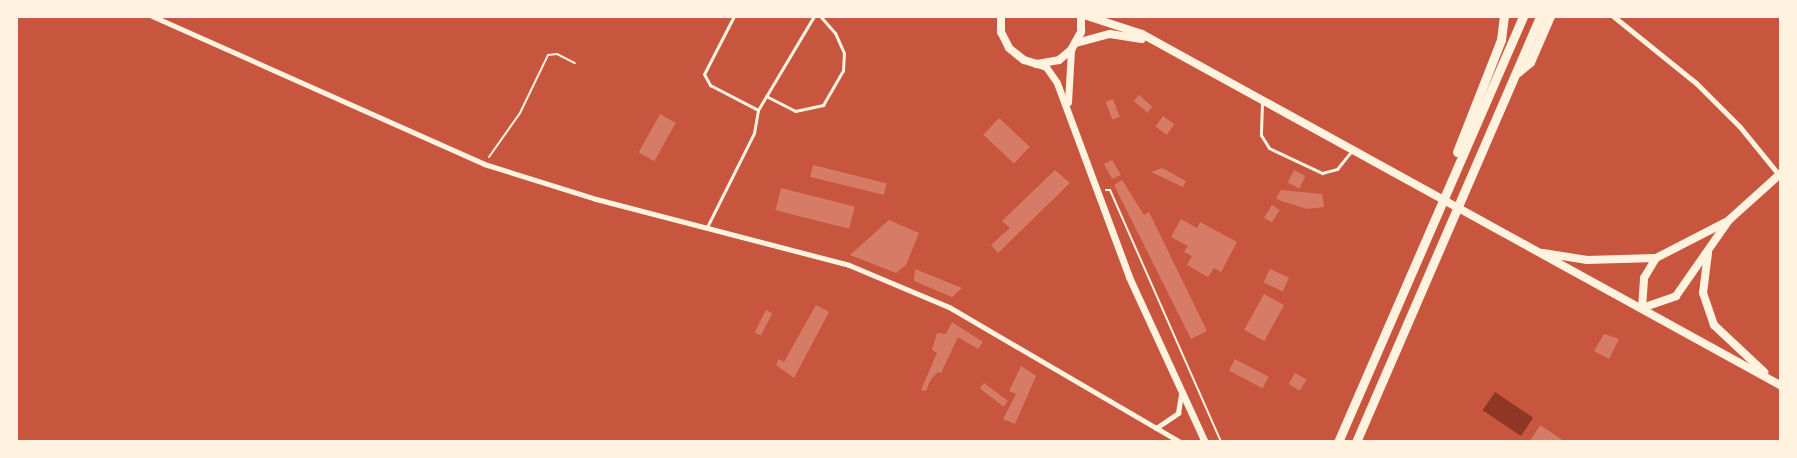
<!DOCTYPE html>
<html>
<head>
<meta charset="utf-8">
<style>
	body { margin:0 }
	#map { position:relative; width:1797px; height:458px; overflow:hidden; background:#c8553d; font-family:"Source Serif 4",serif }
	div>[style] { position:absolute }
	.water>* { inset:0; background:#8f3625; transform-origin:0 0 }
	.building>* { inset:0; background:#d67c66; transform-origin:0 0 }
	.path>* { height:2px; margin:-1px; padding:0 1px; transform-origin:1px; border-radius:1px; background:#fff3e0 }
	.service>* { height:3px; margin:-1.5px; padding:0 1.5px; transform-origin:1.5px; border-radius:1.5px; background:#fff3e0 }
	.minor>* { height:5px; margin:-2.5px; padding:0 2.5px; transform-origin:2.5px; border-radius:2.5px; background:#fff3e0 }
	.tertiary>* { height:7px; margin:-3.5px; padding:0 3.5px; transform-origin:3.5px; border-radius:3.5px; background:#fff3e0 }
	.primary>* { height:8px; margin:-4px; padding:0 4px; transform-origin:4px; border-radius:4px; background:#fff3e0 }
	.trunk>* { height:9px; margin:-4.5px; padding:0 4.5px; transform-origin:4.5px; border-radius:4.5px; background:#fff3e0 }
	span { translate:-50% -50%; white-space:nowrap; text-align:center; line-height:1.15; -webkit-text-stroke:4.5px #fff3e0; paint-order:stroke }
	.frame { position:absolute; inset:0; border:18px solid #fff3e0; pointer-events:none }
</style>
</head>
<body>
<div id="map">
	<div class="water">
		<i style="left:1495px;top:392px;width:46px;height:22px;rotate:34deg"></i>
	</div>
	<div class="building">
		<i style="left:1139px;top:95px;width:18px;height:8px;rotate:41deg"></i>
		<i style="left:1113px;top:99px;width:19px;height:8px;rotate:69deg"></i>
		<i style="left:660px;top:114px;width:18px;height:44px;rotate:29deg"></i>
		<i style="left:1163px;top:116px;width:14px;height:13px;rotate:36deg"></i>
		<i style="left:999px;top:118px;width:42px;height:23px;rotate:43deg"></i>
		<i style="clip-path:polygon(1112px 160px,1121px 175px,1112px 179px,1104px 164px)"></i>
		<i style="left:813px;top:165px;width:76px;height:12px;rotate:14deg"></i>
		<i style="clip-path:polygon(1162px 168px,1186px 181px,1183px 187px,1151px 172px)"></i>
		<i style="clip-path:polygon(1055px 170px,1070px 183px,998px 253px,991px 245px,1010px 228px,1002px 221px)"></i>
		<i style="left:1294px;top:170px;width:13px;height:14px;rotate:27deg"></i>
		<i style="clip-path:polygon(1122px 180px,1144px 215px,1149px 212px,1207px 331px,1191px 339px,1114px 185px)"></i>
		<i style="left:781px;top:188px;width:76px;height:23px;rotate:14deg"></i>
		<i style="clip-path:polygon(1281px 190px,1322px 194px,1324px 207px,1307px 209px,1281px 201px,1276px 198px)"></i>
		<i style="left:1272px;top:205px;width:9px;height:15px;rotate:32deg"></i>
		<i style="clip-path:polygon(1181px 219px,1197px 228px,1200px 222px,1237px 242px,1221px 272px,1214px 268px,1208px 277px,1187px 265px,1192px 256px,1184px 252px,1188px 246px,1171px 237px)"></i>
		<i style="clip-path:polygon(889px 220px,919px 233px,906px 265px,896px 273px,850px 255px)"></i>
		<i style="clip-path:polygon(915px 269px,962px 288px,952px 297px,914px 281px)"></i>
		<i style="left:1270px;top:269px;width:21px;height:15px;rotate:25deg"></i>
		<i style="left:1264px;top:294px;width:23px;height:41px;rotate:29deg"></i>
		<i style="clip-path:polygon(816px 305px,829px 312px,794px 378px,776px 365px,779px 359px,784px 362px)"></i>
		<i style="left:766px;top:310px;width:7px;height:25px;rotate:27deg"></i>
		<i style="clip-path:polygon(952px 322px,983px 342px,978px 349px,958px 337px,941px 373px,938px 372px,931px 379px,926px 391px,921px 390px,937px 353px,932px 350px,937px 333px,946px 334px)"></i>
		<i style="clip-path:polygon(1604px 334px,1619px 339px,1609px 359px,1594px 351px)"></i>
		<i style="left:1235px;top:359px;width:38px;height:13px;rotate:28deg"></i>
		<i style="clip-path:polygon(1021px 366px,1036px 376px,1015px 424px,1003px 419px,1016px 394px,1009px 391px)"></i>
		<i style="left:1295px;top:373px;width:13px;height:13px;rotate:29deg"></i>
		<i style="left:984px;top:383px;width:30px;height:7px;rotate:37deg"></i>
		<i style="clip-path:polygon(1540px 425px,1564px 441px,1530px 441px)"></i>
	</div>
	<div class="path">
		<i style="left:489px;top:157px;width:54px;rotate:-54.8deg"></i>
		<i style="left:520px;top:113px;width:64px;rotate:-64.2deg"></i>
		<i style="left:548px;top:55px;width:9px;rotate:-6deg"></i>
		<i style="left:557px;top:54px;width:20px;rotate:27deg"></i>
		<i style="left:1106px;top:190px;width:4px"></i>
		<i style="left:1110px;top:190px;width:275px;rotate:66.2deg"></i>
	</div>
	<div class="service">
		<i style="left:734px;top:16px;width:65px;rotate:117.3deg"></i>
		<i style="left:704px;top:74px;width:13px;rotate:61deg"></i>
		<i style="left:710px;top:85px;width:54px;rotate:27.5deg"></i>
		<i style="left:766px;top:96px;width:33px;rotate:27deg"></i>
		<i style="left:795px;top:111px;width:29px;rotate:-12deg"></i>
		<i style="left:823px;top:105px;width:39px;rotate:-60deg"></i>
		<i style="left:843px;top:71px;width:18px;rotate:-87deg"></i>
		<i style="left:844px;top:53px;width:22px;rotate:-114deg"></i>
		<i style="left:835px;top:33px;width:23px;rotate:-131deg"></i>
		<i style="left:1262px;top:103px;width:32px;rotate:92deg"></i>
		<i style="left:1261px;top:135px;width:15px;rotate:58deg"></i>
		<i style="left:1269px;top:148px;width:59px;rotate:25.3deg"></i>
		<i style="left:1322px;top:173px;width:16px;rotate:-15deg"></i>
		<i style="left:1337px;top:169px;width:22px;rotate:-51deg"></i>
		<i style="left:707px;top:227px;width:105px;rotate:-63.4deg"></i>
		<i style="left:754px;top:133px;width:23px;rotate:-80deg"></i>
		<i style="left:758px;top:110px;width:109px;rotate:-59.2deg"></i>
	</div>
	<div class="minor">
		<i style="left:152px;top:16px;width:363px;rotate:24deg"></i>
		<i style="left:484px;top:164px;width:117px;rotate:17.4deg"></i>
		<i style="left:596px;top:199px;width:261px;rotate:14.6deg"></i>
		<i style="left:849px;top:265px;width:108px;rotate:22.8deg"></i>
		<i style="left:949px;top:307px;width:268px;rotate:30.3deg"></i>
		<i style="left:1613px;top:16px;width:107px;rotate:38.9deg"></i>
		<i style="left:1696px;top:83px;width:62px;rotate:45deg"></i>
		<i style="left:1740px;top:127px;width:63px;rotate:50.8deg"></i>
		<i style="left:1156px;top:428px;width:27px;rotate:-34deg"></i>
		<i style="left:1178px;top:413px;width:20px;rotate:-81deg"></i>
	</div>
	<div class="tertiary">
		<i style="left:1037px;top:64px;width:9px;rotate:18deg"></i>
		<i style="left:1046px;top:67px;width:19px;rotate:55deg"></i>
		<i style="left:1057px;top:83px;width:207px;rotate:69.6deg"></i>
		<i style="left:1129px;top:277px;width:182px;rotate:65.3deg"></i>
		<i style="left:1068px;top:102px;width:52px;rotate:-86.7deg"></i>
	</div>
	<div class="primary">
		<i style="left:1001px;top:16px;width:16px;rotate:90deg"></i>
		<i style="left:1001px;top:32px;width:18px;rotate:63deg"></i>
		<i style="left:1009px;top:48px;width:19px;rotate:39deg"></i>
		<i style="left:1024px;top:60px;width:14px;rotate:17deg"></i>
		<i style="left:1037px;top:64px;width:22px;rotate:-10deg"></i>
		<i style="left:1059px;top:60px;width:16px;rotate:-40deg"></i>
		<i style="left:1071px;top:50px;width:21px;rotate:-61deg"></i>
		<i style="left:1081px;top:32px;width:16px;rotate:-90deg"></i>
		<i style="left:1087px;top:16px;width:58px;rotate:18.1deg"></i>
		<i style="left:1142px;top:34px;width:728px;rotate:28.82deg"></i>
		<i style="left:1076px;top:43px;width:35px;rotate:-15deg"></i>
		<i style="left:1110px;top:34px;width:32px;rotate:9deg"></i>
		<i style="left:1543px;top:253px;width:45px;rotate:9deg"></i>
		<i style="left:1587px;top:260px;width:69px;rotate:-1.7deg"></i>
		<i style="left:1708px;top:253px;width:40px;rotate:97.1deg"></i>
		<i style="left:1703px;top:293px;width:34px;rotate:71deg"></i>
		<i style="left:1714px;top:325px;width:69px;rotate:43.2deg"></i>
		<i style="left:1642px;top:308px;width:36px;rotate:-19deg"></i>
		<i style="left:1676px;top:296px;width:93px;rotate:-55.1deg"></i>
		<i style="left:1729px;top:220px;width:69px;rotate:-42deg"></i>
		<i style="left:1642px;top:308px;width:30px;rotate:-86deg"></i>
		<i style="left:1644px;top:278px;width:23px;rotate:-59deg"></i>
		<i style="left:1656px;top:258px;width:79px;rotate:-27.2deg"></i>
	</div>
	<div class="trunk">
		<i style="left:1518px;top:72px;width:16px;rotate:-40deg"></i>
		<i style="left:1530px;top:62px;width:50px;rotate:-66.5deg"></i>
		<i style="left:1457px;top:152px;width:120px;rotate:-68.6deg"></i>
		<i style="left:1501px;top:40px;width:24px;rotate:-83deg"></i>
		<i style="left:1338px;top:442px;width:464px;rotate:-66.5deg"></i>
		<i style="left:1356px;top:442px;width:464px;rotate:-66.6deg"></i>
	</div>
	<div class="frame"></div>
</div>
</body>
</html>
